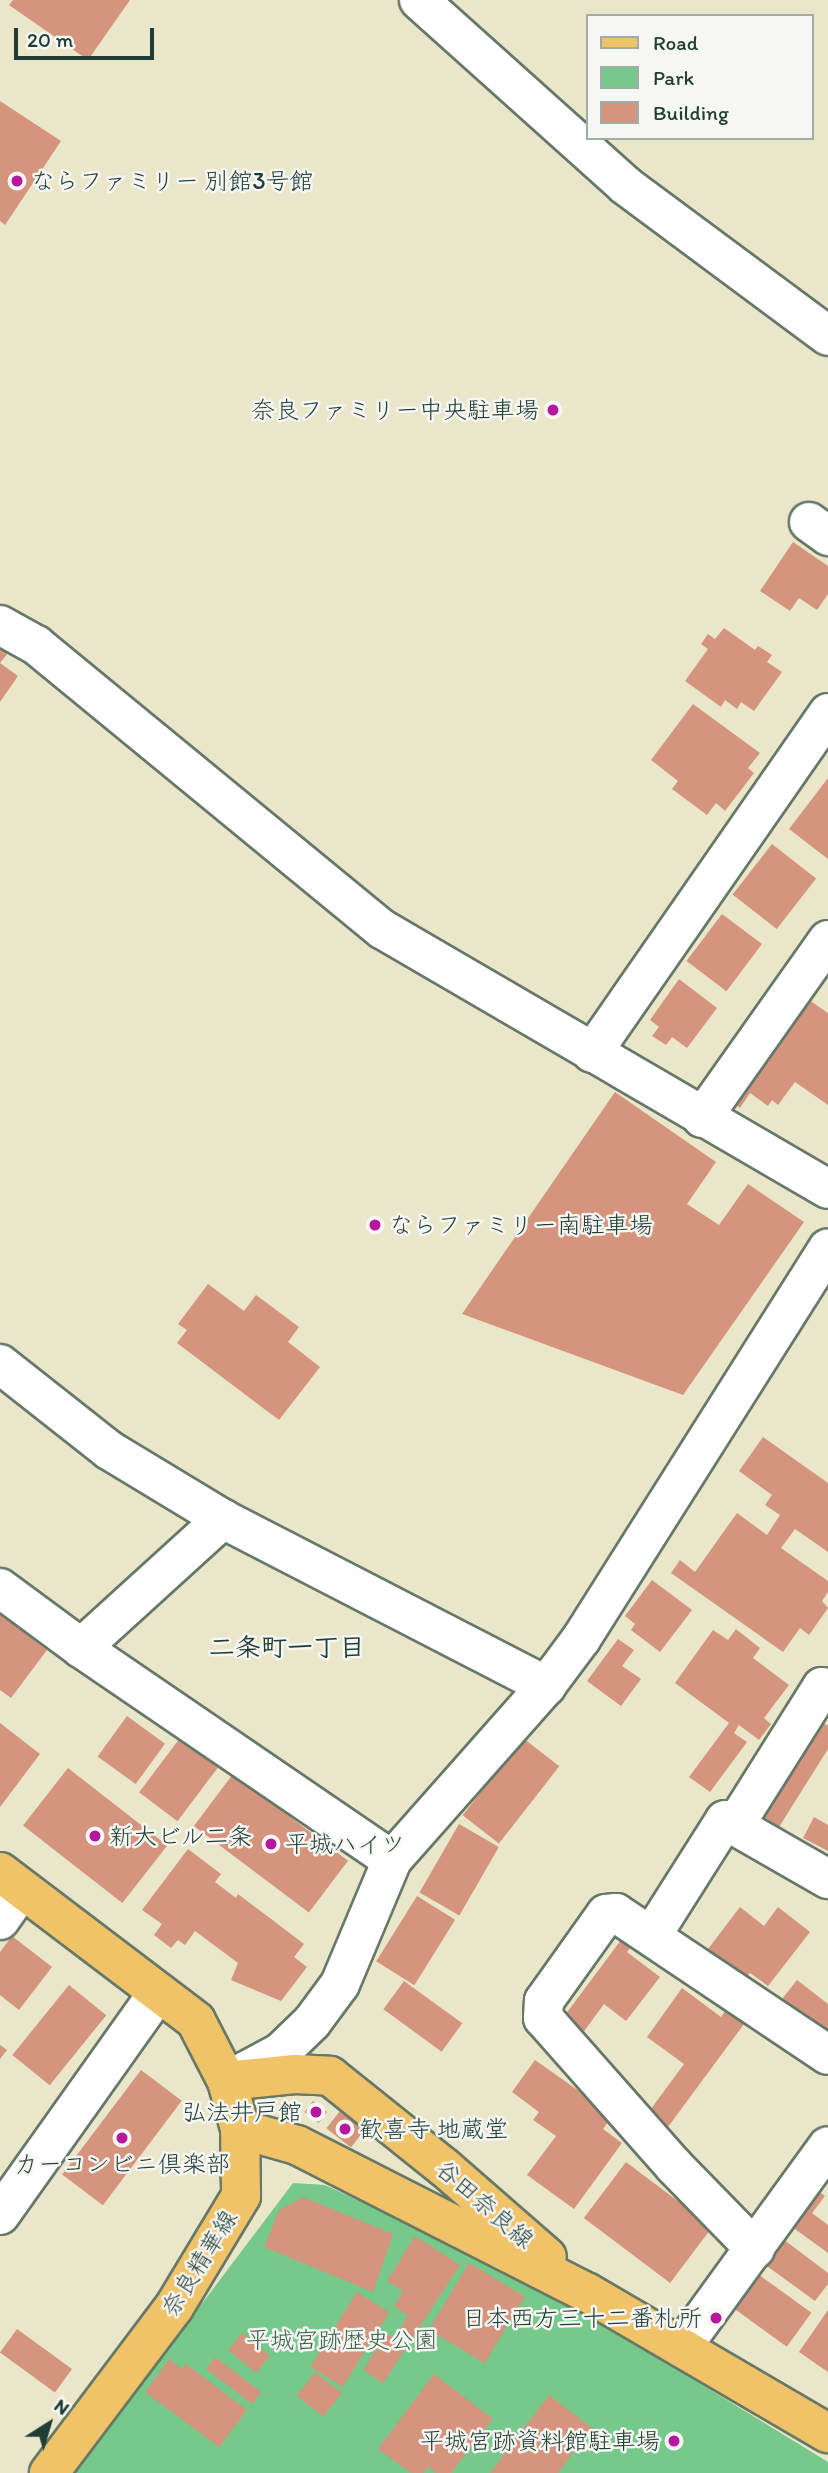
<!DOCTYPE html>
<html>
<head>
<meta charset="utf-8">
<style>
	body { margin:0 }
	#map { position:relative; width:828px; height:2473px; overflow:hidden; background:#eae6ca; font-family:Itim,"Klee One",sans-serif }
	div>[style] { position:absolute }
	.green>* { inset:0; background:#77c98b }
	.building>* { inset:0; background:#d4947e; transform-origin:0 0 }
	.roads { filter:drop-shadow(2px 0 #667868) drop-shadow(-2px 0 #667868) drop-shadow(0 2px #667868) drop-shadow(0 -2px #667868) }
	.minor>* { height:38px; margin:-19px; padding:0 19px; transform-origin:19px; border-radius:19px; background:#fff }
	.major>* { height:38px; margin:-19px; padding:0 19px; transform-origin:19px; border-radius:19px; background:#f1c369 }
	.dots>* { width:19px; height:19px; translate:-50% -50%; box-sizing:border-box; border:4px solid #f6f6f2; border-radius:50% }
	span { translate:-50% -50%; white-space:nowrap; text-align:center; line-height:1.15; -webkit-text-stroke:5px #f6f6f2; paint-order:stroke }
	.poi-label { font-size:24px; color:#1f3d34 }
	.left { translate:0 -50%; text-align:left }
	.right { translate:-100% -50%; text-align:right }
	.street-label { font-size:24px; color:#1f3d34 }
	.park-label { font-size:24px; color:#35604a }
	.neighbourhood-label { font-size:26px; color:#1f3d34; font-weight:700 }
	.legend { position:absolute; left:586px; top:14px; width:228px; height:126px; box-sizing:border-box; background:#f6f6f2; border:2px solid #a0aca6; margin:0; padding:9px 12px; list-style:none; font-size:21px; color:#1f3d34 }
	.legend li { display:flex; align-items:center; gap:14px; height:35px }
	.legend b { width:35px; border:2px solid #a0aca6 }
	.north { position:absolute; left:14px; top:2389px; width:70px; height:70px; -webkit-text-stroke:5px #f6f6f2; paint-order:stroke; rotate:37deg; font-size:19px; font-weight:700; line-height:28px; text-align:center; color:#1f3d34 }
	.north::after { content:''; display:block; margin:auto; width:24px; height:32px; background:#1f3d34; clip-path:polygon(50% 0,100% 100%,50% 72%,0 100%) }
	.scale { position:absolute; left:14px; top:28px; width:140px; height:32px; box-sizing:border-box; border:4px solid #1f3d34; border-top:0; padding-left:9px; font-size:21px; line-height:24px; white-space:nowrap; color:#1f3d34; -webkit-text-stroke:5px #f6f6f2; paint-order:stroke }
</style>
</head>
<body>
<div id="map">
	<div class="green">
		<i style="clip-path:polygon(293px 2183px,325px 2185px,539px 2285px,828px 2462px,828px 2473px,74px 2473px)"></i>
	</div>
	<div class="building">
		<i style="clip-path:polygon(13px 0,130px 0,88px 60px,9px 5px)"></i>
		<i style="clip-path:polygon(0 101px,61px 141px,5px 225px,0 221px)"></i>
		<i style="clip-path:polygon(793px 542px,828px 566px,828px 594px,817px 610px,799px 598px,790px 611px,760px 591px)"></i>
		<i style="clip-path:polygon(724px 628px,755px 650px,758px 646px,772px 655px,767px 662px,782px 672px,754px 711px,741px 702px,737px 709px,725px 700px,721px 707px,685px 681px,708px 649px,701px 644px,708px 634px,715px 639px)"></i>
		<i style="clip-path:polygon(0 647px,8px 653px,0 663px,18px 676px,0 702px)"></i>
		<i style="clip-path:polygon(693px 704px,760px 753px,748px 768px,754px 773px,725px 811px,716px 803px,707px 815px,672px 789px,678px 781px,651px 760px)"></i>
		<i style="clip-path:polygon(828px 778px,828px 859px,789px 829px)"></i>
		<i style="left:772px;top:844px;width:56px;height:64px;rotate:38deg"></i>
		<i style="left:722px;top:914px;width:50px;height:59px;rotate:37deg"></i>
		<i style="clip-path:polygon(679px 979px,717px 1008px,687px 1048px,672px 1037px,666px 1045px,652px 1036px,659px 1027px,650px 1020px)"></i>
		<i style="clip-path:polygon(799px 993px,828px 1013px,828px 1105px,795px 1082px,778px 1105px,772px 1100px,768px 1106px,750px 1093px,740px 1108px,725px 1097px)"></i>
		<i style="clip-path:polygon(615px 1092px,716px 1162px,687px 1204px,719px 1225px,748px 1184px,804px 1222px,683px 1395px,462px 1314px)"></i>
		<i style="clip-path:polygon(208px 1284px,244px 1311px,256px 1295px,299px 1327px,288px 1342px,320px 1367px,279px 1420px,177px 1343px,187px 1330px,178px 1324px)"></i>
		<i style="clip-path:polygon(763px 1437px,828px 1483px,828px 1552px,795px 1529px,781px 1548px,828px 1581px,828px 1592px,822px 1601px,828px 1608px,809px 1635px,800px 1628px,783px 1652px,671px 1573px,680px 1560px,695px 1572px,737px 1513px,767px 1535px,780px 1515px,765px 1505px,772px 1495px,739px 1471px)"></i>
		<i style="clip-path:polygon(652px 1580px,692px 1610px,660px 1652px,631px 1630px,635px 1624px,625px 1616px)"></i>
		<i style="clip-path:polygon(0 1614px,47px 1650px,11px 1698px,0 1690px)"></i>
		<i style="clip-path:polygon(736px 1629px,760px 1648px,753px 1658px,789px 1685px,764px 1718px,771px 1724px,759px 1740px,739px 1725px,734px 1733px,747px 1742px,710px 1792px,689px 1777px,729px 1723px,675px 1683px,713px 1630px,728px 1640px)"></i>
		<i style="clip-path:polygon(618px 1639px,634px 1650px,622px 1666px,641px 1679px,621px 1706px,587px 1681px)"></i>
		<i style="clip-path:polygon(828px 1699px,828px 1716px,824px 1723px,828px 1726px,828px 1749px,779px 1827px,752px 1809px)"></i>
		<i style="left:127px;top:1716px;width:47px;height:50px;rotate:36deg"></i>
		<i style="clip-path:polygon(0 1723px,40px 1754px,0 1807px)"></i>
		<i style="left:180px;top:1738px;width:48px;height:68px;rotate:37deg"></i>
		<i style="left:523px;top:1738px;width:46px;height:98px;rotate:38deg"></i>
		<i style="left:68px;top:1768px;width:126px;height:73px;rotate:38deg"></i>
		<i style="left:233px;top:1774px;width:144px;height:65px;rotate:37deg"></i>
		<i style="clip-path:polygon(814px 1817px,828px 1825px,828px 1851px,803px 1838px)"></i>
		<i style="left:459px;top:1824px;width:46px;height:79px;rotate:30deg"></i>
		<i style="clip-path:polygon(188px 1849px,221px 1874px,215px 1882px,236px 1898px,238px 1894px,304px 1944px,294px 1957px,307px 1967px,281px 2001px,231px 1980px,238px 1963px,195px 1931px,185px 1945px,178px 1940px,171px 1948px,154px 1935px,162px 1924px,142px 1910px)"></i>
		<i style="left:417px;top:1896px;width:45px;height:77px;rotate:32deg"></i>
		<i style="clip-path:polygon(740px 1907px,764px 1926px,778px 1907px,810px 1932px,768px 1986px,750px 1973px,743px 1981px,708px 1949px)"></i>
		<i style="clip-path:polygon(627px 1932px,637px 1939px,627px 1952px,660px 1977px,626px 2021px,604px 2004px,582px 2034px,562px 2019px)"></i>
		<i style="clip-path:polygon(12px 1936px,52px 1967px,19px 2010px,0 1995px,0 1952px)"></i>
		<i style="clip-path:polygon(797px 1980px,828px 2004px,828px 2042px,778px 2004px)"></i>
		<i style="left:404px;top:1981px;width:72px;height:35px;rotate:36deg"></i>
		<i style="left:69px;top:1985px;width:48px;height:90px;rotate:39deg"></i>
		<i style="clip-path:polygon(682px 1988px,721px 2017px,729px 2006px,747px 2020px,665px 2131px,645px 2117px,684px 2064px,647px 2037px)"></i>
		<i style="clip-path:polygon(0 2045px,7px 2050px,0 2059px)"></i>
		<i style="clip-path:polygon(535px 2060px,613px 2115px,603px 2129px,622px 2143px,574px 2209px,527px 2175px,556px 2136px,533px 2120px,539px 2112px,512px 2092px)"></i>
		<i style="left:141px;top:2070px;width:51px;height:131px;rotate:37deg"></i>
		<i style="left:313px;top:2101px;width:18px;height:14px;rotate:38deg"></i>
		<i style="left:340px;top:2111px;width:31px;height:22px;rotate:38deg"></i>
		<i style="left:626px;top:2162px;width:108px;height:70px;rotate:37deg"></i>
		<i style="clip-path:polygon(814px 2188px,825px 2196px,812px 2213px,828px 2225px,828px 2253px,788px 2224px)"></i>
		<i style="clip-path:polygon(303px 2197px,393px 2234px,373px 2292px,264px 2247px,279px 2210px)"></i>
		<i style="clip-path:polygon(415px 2236px,460px 2265px,383px 2383px,363px 2370px,386px 2334px,394px 2338px,408px 2316px,394px 2306px,403px 2291px,387px 2281px)"></i>
		<i style="clip-path:polygon(779px 2236px,828px 2273px,828px 2284px,815px 2301px,760px 2261px)"></i>
		<i style="left:469px;top:2263px;width:65px;height:78px;rotate:31deg"></i>
		<i style="left:758px;top:2274px;width:66px;height:42px;rotate:36deg"></i>
		<i style="left:357px;top:2292px;width:38px;height:88px;rotate:32deg"></i>
		<i style="clip-path:polygon(828px 2310px,828px 2372px,799px 2352px)"></i>
		<i style="left:17px;top:2329px;width:68px;height:29px;rotate:36deg"></i>
		<i style="left:242px;top:2333px;width:36px;height:22px;rotate:39deg"></i>
		<i style="left:215px;top:2357px;width:58px;height:15px;rotate:37deg"></i>
		<i style="clip-path:polygon(169px 2359px,182px 2369px,186px 2364px,247px 2410px,219px 2447px,145px 2392px)"></i>
		<i style="left:315px;top:2372px;width:34px;height:30px;rotate:38deg"></i>
		<i style="clip-path:polygon(434px 2374px,493px 2419px,451px 2473px,436px 2473px,428px 2467px,423px 2473px,411px 2473px,378px 2449px)"></i>
		<i style="clip-path:polygon(549px 2395px,592px 2428px,558px 2473px,490px 2473px)"></i>
	</div>
	<div class="roads">
		<div class="minor">
			<i style="left:419px;top:0;width:277px;rotate:41.9deg"></i>
			<i style="left:625px;top:185px;width:253px;rotate:36.6deg"></i>
			<i style="left:809px;top:522px;width:24px;rotate:36deg"></i>
			<i style="left:0;top:625px;width:41px;rotate:29.1deg"></i>
			<i style="left:36px;top:645px;width:448px;rotate:39.4deg"></i>
			<i style="left:382px;top:929px;width:516px;rotate:30.24deg"></i>
			<i style="left:592px;top:1053px;width:414px;rotate:-55.2deg"></i>
			<i style="left:702px;top:1118px;width:218px;rotate:-54.7deg"></i>
			<i style="left:0;top:1364px;width:139px;rotate:38.3deg"></i>
			<i style="left:109px;top:1450px;width:133px;rotate:31.2deg"></i>
			<i style="left:223px;top:1519px;width:364px;rotate:27.3deg"></i>
			<i style="left:0;top:1588px;width:101px;rotate:36.5deg"></i>
			<i style="left:81px;top:1648px;width:376px;rotate:34.3deg"></i>
			<i style="left:81px;top:1648px;width:192px;rotate:-42.3deg"></i>
			<i style="left:735px;top:1825px;width:163px;rotate:-57.8deg"></i>
			<i style="left:822px;top:1687px;width:7px;rotate:34deg"></i>
			<i style="left:0;top:1920px;width:38px;rotate:-55deg"></i>
			<i style="left:652px;top:1935px;width:136px;rotate:-57.6deg"></i>
			<i style="left:725px;top:1820px;width:119px;rotate:29.8deg"></i>
			<i style="left:227px;top:2081px;width:61px;rotate:-28.2deg"></i>
			<i style="left:281px;top:2052px;width:43px;rotate:-44.1deg"></i>
			<i style="left:312px;top:2022px;width:47px;rotate:-53.6deg"></i>
			<i style="left:340px;top:1984px;width:134px;rotate:-67.2deg"></i>
			<i style="left:392px;top:1860px;width:232px;rotate:-48.5deg"></i>
			<i style="left:546px;top:1686px;width:59px;rotate:-53.3deg"></i>
			<i style="left:581px;top:1639px;width:462px;rotate:-57.7deg"></i>
			<i style="left:0;top:2215px;width:272px;rotate:-54.6deg"></i>
			<i style="left:755px;top:2249px;width:115px;rotate:-134.3deg"></i>
			<i style="left:675px;top:2167px;width:199px;rotate:-131.5deg"></i>
			<i style="left:543px;top:2018px;width:17px;rotate:-87deg"></i>
			<i style="left:544px;top:2001px;width:107px;rotate:-54.5deg"></i>
			<i style="left:606px;top:1914px;width:10px;rotate:-6deg"></i>
			<i style="left:616px;top:1913px;width:255px;rotate:33.8deg"></i>
			<i style="left:682px;top:2347px;width:248px;rotate:-54deg"></i>
		</div>
		<div class="major">
			<i style="left:0;top:1872px;width:246px;rotate:37.2deg"></i>
			<i style="left:196px;top:2021px;width:68px;rotate:62.7deg"></i>
			<i style="left:227px;top:2081px;width:50px;rotate:74.8deg"></i>
			<i style="left:240px;top:2129px;width:67px;rotate:89.1deg"></i>
			<i style="left:241px;top:2196px;width:130px;rotate:121.1deg"></i>
			<i style="left:174px;top:2307px;width:208px;rotate:127deg"></i>
			<i style="left:227px;top:2081px;width:68px;rotate:-5.9deg"></i>
			<i style="left:295px;top:2074px;width:35px;rotate:3deg"></i>
			<i style="left:330px;top:2076px;width:147px;rotate:38.7deg"></i>
			<i style="left:445px;top:2168px;width:135px;rotate:41.1deg"></i>
			<i style="left:240px;top:2129px;width:59px;rotate:15.7deg"></i>
			<i style="left:297px;top:2145px;width:326px;rotate:27deg"></i>
			<i style="left:588px;top:2293px;width:278px;rotate:30.3deg"></i>
		</div>
	</div>
	<div class="dots">
		<i style="left:17px;top:181px;background:#b5179e"></i>
		<i style="left:553px;top:410px;background:#b5179e"></i>
		<i style="left:375px;top:1225px;background:#b5179e"></i>
		<i style="left:95px;top:1836px;background:#b5179e"></i>
		<i style="left:271px;top:1844px;background:#b5179e"></i>
		<i style="left:316px;top:2112px;background:#b5179e"></i>
		<i style="left:345px;top:2129px;background:#b5179e"></i>
		<i style="left:122px;top:2138px;background:#b5179e"></i>
		<i style="left:716px;top:2318px;background:#b5179e"></i>
		<i style="left:674px;top:2441px;background:#b5179e"></i>
	</div>
	<div class="poi-label">
		<span class="left" style="left:31px;top:181px">ならファミリー 別館3号館</span>
		<span class="right" style="left:539px;top:410px">奈良ファミリー中央駐車場</span>
		<span class="left" style="left:389px;top:1225px">ならファミリー南駐車場</span>
		<span class="left" style="left:109px;top:1836px">新大ビル二条</span>
		<span class="left" style="left:285px;top:1844px">平城ハイツ</span>
		<span class="right" style="left:302px;top:2112px">弘法井戸館</span>
		<span class="left" style="left:359px;top:2129px">歓喜寺 地蔵堂</span>
		<span style="left:122px;top:2164px">カーコンビニ倶楽部</span>
		<span class="right" style="left:702px;top:2318px">日本西方三十二番札所</span>
		<span class="right" style="left:660px;top:2441px">平城宮跡資料館駐車場</span>
	</div>
	<div class="street-label">
		<span style="left:485px;top:2204px;rotate:41deg">谷田奈良線</span>
		<span style="left:199px;top:2263px;rotate:-58deg">奈良精華線</span>
	</div>
	<div class="park-label">
		<span style="left:342px;top:2340px">平城宮跡歴史公園</span>
	</div>
	<div class="neighbourhood-label">
		<span style="left:287px;top:1648px">二条町一丁目</span>
	</div>
	<ul class="legend">
	<li><b style="height:9px;background:#f1c369"></b>Road</li>
	<li><b style="height:19px;background:#77c98b"></b>Park</li>
	<li><b style="height:19px;background:#d4947e"></b>Building</li>
	</ul>
	<div class="north">N</div>
	<div class="scale">20 m</div>
</div>
</body>
</html>
